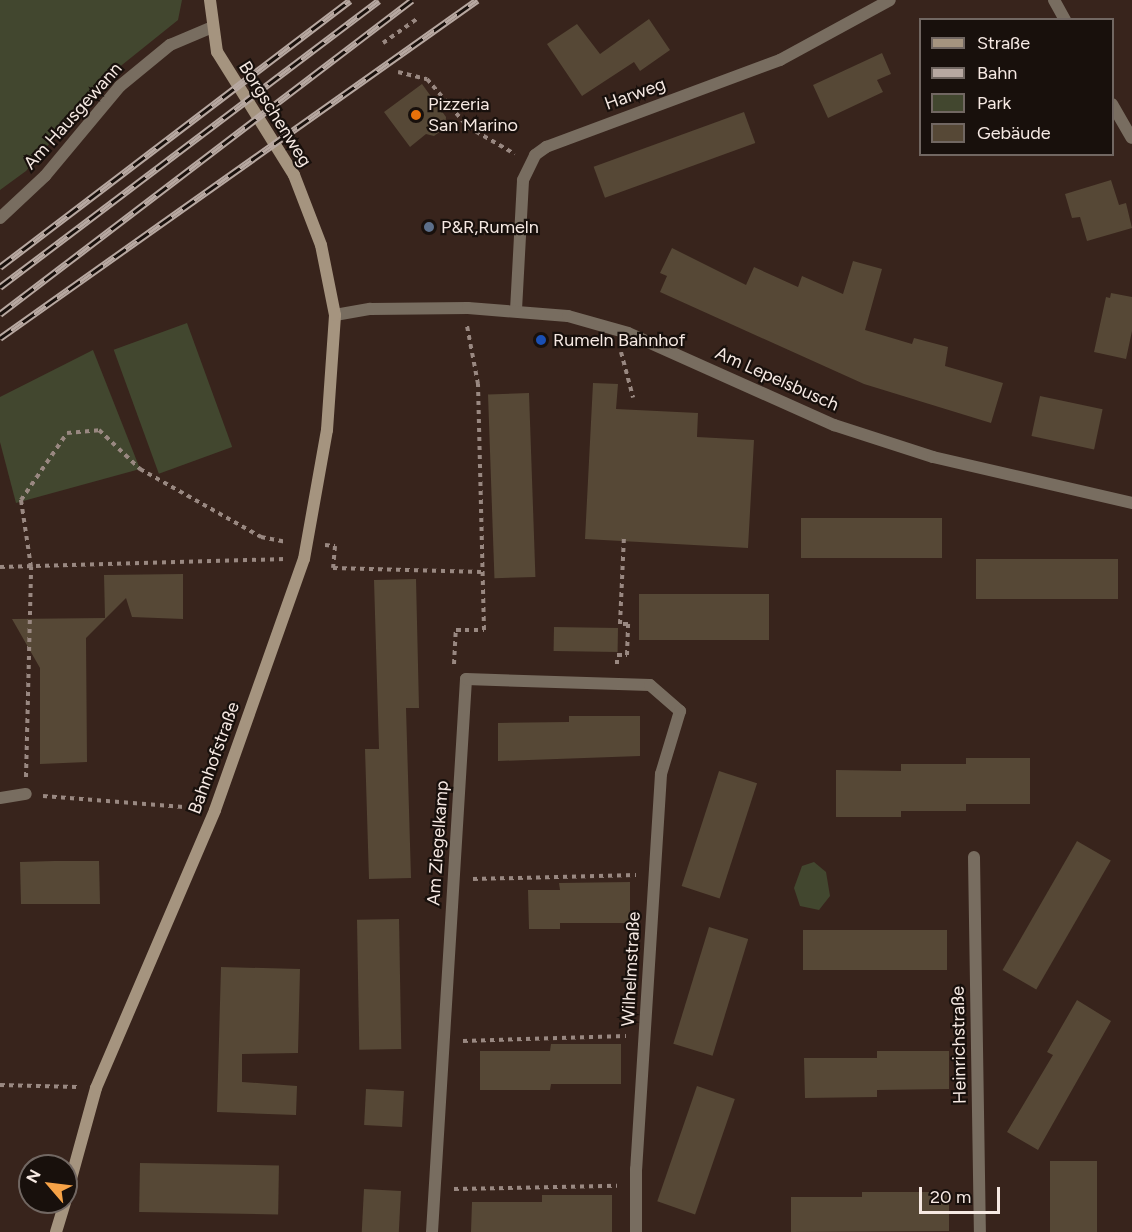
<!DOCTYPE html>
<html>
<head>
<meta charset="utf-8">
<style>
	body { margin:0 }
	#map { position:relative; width:1132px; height:1232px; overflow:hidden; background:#38241c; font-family:Figtree,sans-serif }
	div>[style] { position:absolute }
	.green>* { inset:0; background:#42472f; transform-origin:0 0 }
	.building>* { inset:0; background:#564836; transform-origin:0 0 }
	.path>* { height:4px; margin-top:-2px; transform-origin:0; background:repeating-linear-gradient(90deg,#998881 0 4.5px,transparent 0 9px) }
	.street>* { height:12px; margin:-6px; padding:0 6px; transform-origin:6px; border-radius:6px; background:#786d60 }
	.secondary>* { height:12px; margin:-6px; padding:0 6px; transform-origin:6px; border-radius:6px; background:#a5947f }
	.rail>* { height:7px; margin-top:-3.5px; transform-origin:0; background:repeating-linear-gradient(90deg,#18100c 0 14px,#b7a8a1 0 28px); box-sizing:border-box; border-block:2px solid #b7a8a1 }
	.dots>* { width:16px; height:16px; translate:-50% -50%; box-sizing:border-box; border:3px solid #18100c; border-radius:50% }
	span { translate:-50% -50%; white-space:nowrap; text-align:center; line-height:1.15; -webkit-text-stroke:4.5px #18100c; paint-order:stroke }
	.street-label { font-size:18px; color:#f6e9e3 }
	.poi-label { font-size:18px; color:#f6e9e3 }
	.left { translate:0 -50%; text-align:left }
	.legend { position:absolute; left:919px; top:18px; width:195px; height:138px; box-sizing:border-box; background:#18100c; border:2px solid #716762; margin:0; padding:8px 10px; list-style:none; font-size:18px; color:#f6e9e3 }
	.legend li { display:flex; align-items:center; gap:12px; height:30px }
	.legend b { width:30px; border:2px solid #716762 }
	.north { position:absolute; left:18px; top:1154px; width:60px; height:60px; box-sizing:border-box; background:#18100c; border:2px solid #716762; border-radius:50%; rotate:298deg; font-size:16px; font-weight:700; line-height:24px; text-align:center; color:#f6e9e3 }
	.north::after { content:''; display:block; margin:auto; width:21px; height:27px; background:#f6a247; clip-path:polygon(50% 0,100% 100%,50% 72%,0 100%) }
	.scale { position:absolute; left:919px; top:1187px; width:81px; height:27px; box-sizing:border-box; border:3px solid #f6e9e3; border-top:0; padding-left:8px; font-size:18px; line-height:21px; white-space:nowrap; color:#f6e9e3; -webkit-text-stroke:4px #18100c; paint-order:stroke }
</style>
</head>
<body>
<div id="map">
	<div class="green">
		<i style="clip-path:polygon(0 0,182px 0,178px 20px,107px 77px,26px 171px,0 190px)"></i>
		<i style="left:187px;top:323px;width:132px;height:78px;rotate:70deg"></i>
		<i style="clip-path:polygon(93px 350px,140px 469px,16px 503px,0 442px,0 397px)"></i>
		<i style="clip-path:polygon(814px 862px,826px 872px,830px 896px,819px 910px,800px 906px,794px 888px,802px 866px)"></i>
	</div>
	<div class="building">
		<i style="clip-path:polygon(649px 19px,670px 50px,640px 71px,634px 62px,582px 96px,547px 44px,577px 24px,600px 54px)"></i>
		<i style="clip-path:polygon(882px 53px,891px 74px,877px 80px,883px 92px,828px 118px,813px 85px)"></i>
		<i style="clip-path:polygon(422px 84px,446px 117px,445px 128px,434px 136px,426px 134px,410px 147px,384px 112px)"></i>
		<i style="left:744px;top:112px;width:33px;height:160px;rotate:70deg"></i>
		<i style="clip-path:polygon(1111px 180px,1119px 205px,1126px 203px,1132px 228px,1087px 241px,1080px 217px,1072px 218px,1065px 194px)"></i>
		<i style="clip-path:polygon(672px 248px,746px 285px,754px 267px,798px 287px,802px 276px,843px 294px,853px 261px,882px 269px,865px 330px,912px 344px,914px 338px,948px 347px,945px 366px,1003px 383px,991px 423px,864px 384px,660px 292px,667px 276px,660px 273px)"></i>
		<i style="clip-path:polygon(1111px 293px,1132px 297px,1132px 331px,1126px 359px,1094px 352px,1106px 297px,1110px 298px)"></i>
		<i style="clip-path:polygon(593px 383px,618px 384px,616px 409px,698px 413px,697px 437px,754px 440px,748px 548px,585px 539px)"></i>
		<i style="left:529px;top:393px;width:184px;height:41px;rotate:88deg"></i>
		<i style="left:1040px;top:396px;width:64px;height:41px;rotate:12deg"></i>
		<i style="left:801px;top:518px;width:141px;height:40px"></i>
		<i style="left:976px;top:559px;width:142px;height:40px"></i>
		<i style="clip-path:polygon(183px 574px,183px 619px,132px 617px,126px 598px,86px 638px,87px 762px,40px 764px,40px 668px,12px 619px,105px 618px,104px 575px)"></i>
		<i style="clip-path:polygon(416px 579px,419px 708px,406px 708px,411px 878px,369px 879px,365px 749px,379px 749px,374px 580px)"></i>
		<i style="left:639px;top:594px;width:130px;height:46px"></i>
		<i style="left:554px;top:627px;width:64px;height:24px;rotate:1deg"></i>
		<i style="clip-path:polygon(569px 716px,640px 716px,640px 756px,498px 761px,498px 723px,569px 722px)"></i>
		<i style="clip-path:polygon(966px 758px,1030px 758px,1030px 804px,966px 804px,966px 811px,901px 811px,901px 817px,836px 817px,836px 770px,901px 771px,901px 764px,966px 764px)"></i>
		<i style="left:719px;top:771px;width:40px;height:121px;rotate:18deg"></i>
		<i style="left:1077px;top:841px;width:39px;height:149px;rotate:30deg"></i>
		<i style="clip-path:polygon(54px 861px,99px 861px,100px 904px,21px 904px,20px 862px)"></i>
		<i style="clip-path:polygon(630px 882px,630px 923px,560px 923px,560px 929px,529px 929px,528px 890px,560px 890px,559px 883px)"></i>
		<i style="left:399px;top:919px;width:130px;height:42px;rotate:89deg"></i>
		<i style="left:709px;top:927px;width:41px;height:122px;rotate:17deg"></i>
		<i style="left:947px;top:930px;width:40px;height:144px;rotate:90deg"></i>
		<i style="clip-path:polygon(221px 967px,300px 969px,298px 1053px,242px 1054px,242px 1082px,297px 1086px,296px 1115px,217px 1112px)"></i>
		<i style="clip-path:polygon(1077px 1000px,1111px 1021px,1038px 1150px,1007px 1132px,1053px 1055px,1047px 1052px)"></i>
		<i style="clip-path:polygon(551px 1044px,621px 1044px,621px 1084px,551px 1084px,550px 1090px,480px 1090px,480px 1051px,550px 1051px)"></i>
		<i style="clip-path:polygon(877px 1051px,949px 1051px,949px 1089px,877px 1090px,877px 1097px,805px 1098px,804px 1058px,877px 1058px)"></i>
		<i style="left:697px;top:1086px;width:40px;height:122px;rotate:19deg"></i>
		<i style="left:366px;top:1089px;width:38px;height:36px;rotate:3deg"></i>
		<i style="left:1050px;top:1161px;width:47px;height:71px"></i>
		<i style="left:140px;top:1163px;width:139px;height:49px;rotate:1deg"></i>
		<i style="left:364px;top:1189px;width:37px;height:43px;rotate:3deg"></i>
		<i style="clip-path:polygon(862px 1192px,949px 1192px,949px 1231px,791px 1232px,791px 1197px,862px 1197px)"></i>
		<i style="clip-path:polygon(542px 1195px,612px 1195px,612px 1232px,471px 1232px,472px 1202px,542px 1202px)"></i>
	</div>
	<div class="path">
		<i style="left:383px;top:43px;width:43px;rotate:-35.5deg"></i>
		<i style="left:398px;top:72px;width:30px;rotate:14deg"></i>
		<i style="left:427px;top:79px;width:63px;rotate:49.5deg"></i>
		<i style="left:468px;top:127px;width:54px;rotate:29.9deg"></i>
		<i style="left:621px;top:352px;width:47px;rotate:75.1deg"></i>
		<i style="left:325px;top:545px;width:10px;rotate:6deg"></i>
		<i style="left:335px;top:546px;width:22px;rotate:95deg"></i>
		<i style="left:333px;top:568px;width:149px;rotate:1.5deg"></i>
		<i style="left:0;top:567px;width:285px;rotate:-1.6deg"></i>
		<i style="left:454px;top:664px;width:34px;rotate:-87deg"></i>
		<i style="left:456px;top:630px;width:28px"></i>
		<i style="left:484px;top:630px;width:246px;rotate:-91.4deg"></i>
		<i style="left:478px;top:384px;width:59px;rotate:-100.7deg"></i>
		<i style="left:617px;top:664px;width:9px;rotate:-90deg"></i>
		<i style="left:617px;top:655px;width:10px"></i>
		<i style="left:627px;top:655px;width:31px;rotate:-88deg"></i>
		<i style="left:628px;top:624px;width:8px;rotate:180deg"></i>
		<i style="left:620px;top:624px;width:88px;rotate:-87.4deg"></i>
		<i style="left:26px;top:777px;width:210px;rotate:-88.6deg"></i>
		<i style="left:31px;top:567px;width:68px;rotate:-98.5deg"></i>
		<i style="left:21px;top:500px;width:81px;rotate:-55.5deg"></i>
		<i style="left:67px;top:433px;width:32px;rotate:-5deg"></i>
		<i style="left:99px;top:430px;width:57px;rotate:43.6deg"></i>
		<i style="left:140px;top:469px;width:139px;rotate:29.3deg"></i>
		<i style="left:261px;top:537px;width:26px;rotate:11deg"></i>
		<i style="left:43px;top:796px;width:154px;rotate:4.5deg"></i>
		<i style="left:473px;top:879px;width:163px;rotate:-1.4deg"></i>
		<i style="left:463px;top:1041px;width:163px;rotate:-1.8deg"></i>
		<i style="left:0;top:1085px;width:77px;rotate:1.5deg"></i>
		<i style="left:454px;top:1189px;width:163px;rotate:-1.1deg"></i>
	</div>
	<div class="street">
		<i style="left:1054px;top:0;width:23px;rotate:61deg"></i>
		<i style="left:1112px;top:104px;width:39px;rotate:60deg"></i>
		<i style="left:0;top:218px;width:62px;rotate:-43deg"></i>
		<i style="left:45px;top:176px;width:117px;rotate:-50.2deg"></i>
		<i style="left:120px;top:86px;width:65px;rotate:-39.4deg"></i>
		<i style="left:170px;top:45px;width:43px;rotate:-23deg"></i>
		<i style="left:516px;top:310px;width:130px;rotate:-86.9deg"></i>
		<i style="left:523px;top:180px;width:28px;rotate:-64deg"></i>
		<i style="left:535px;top:155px;width:14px;rotate:-36deg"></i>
		<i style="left:546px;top:147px;width:250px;rotate:-20.4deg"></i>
		<i style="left:780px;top:60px;width:125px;rotate:-28.6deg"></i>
		<i style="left:335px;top:315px;width:36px;rotate:-10deg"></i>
		<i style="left:370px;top:309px;width:98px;rotate:-0.6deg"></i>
		<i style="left:468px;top:308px;width:100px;rotate:4.6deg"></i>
		<i style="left:568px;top:316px;width:62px;rotate:15.8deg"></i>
		<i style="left:628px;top:333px;width:226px;rotate:24.1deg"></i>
		<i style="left:834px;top:425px;width:104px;rotate:17.9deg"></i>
		<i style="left:933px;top:457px;width:204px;rotate:13deg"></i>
		<i style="left:0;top:798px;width:26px;rotate:-9deg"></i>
		<i style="left:974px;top:857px;width:375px;rotate:89.1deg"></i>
		<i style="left:432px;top:1232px;width:554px;rotate:-86.48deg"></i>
		<i style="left:466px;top:679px;width:184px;rotate:1.9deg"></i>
		<i style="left:650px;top:685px;width:40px;rotate:41deg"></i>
		<i style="left:680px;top:711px;width:66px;rotate:106.8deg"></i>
		<i style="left:661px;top:774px;width:396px;rotate:93.6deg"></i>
		<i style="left:636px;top:1169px;width:63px;rotate:90deg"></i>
	</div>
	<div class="secondary">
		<i style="left:66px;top:1197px;width:113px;rotate:-74.6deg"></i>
		<i style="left:96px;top:1088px;width:302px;rotate:-66.8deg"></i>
		<i style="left:215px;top:810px;width:266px;rotate:-70.5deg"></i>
		<i style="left:304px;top:559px;width:131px;rotate:-79.9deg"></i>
		<i style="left:327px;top:430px;width:115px;rotate:-86deg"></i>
		<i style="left:335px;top:315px;width:71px;rotate:-101.3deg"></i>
		<i style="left:321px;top:245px;width:75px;rotate:-111.1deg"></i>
		<i style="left:294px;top:175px;width:145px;rotate:-122deg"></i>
		<i style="left:217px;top:52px;width:52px;rotate:-97.7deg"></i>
		<i style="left:56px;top:1232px;width:31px;rotate:-73deg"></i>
	</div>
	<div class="rail">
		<i style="left:0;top:267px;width:440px;rotate:-37.3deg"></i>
		<i style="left:0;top:287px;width:475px;rotate:-37.1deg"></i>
		<i style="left:0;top:314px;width:518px;rotate:-37.31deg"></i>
		<i style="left:0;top:338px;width:585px;rotate:-35.32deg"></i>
	</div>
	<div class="dots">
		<i style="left:416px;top:115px;background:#e8710a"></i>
		<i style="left:429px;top:227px;background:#5c6f8a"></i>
		<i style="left:541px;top:340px;background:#1a4fb4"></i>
	</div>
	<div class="street-label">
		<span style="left:635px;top:94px;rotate:-20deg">Harweg</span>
		<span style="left:275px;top:114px;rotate:58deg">Borgschenweg</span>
		<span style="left:73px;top:116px;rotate:-48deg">Am Hausgewann</span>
		<span style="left:777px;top:379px;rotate:24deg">Am Lepelsbusch</span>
		<span style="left:214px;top:758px;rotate:-70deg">Bahnhofstraße</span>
		<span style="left:438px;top:843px;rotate:-86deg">Am Ziegelkamp</span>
		<span style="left:631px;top:969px;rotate:-87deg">Wilhelmstraße</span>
		<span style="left:959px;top:1045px;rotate:-91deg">Heinrichstraße</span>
	</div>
	<div class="poi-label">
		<span class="left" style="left:428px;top:115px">Pizzeria<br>San Marino</span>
		<span class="left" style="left:441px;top:227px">P&amp;R,Rumeln</span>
		<span class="left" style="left:553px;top:340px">Rumeln Bahnhof</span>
	</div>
	<ul class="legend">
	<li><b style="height:8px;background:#a5947f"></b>Straße</li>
	<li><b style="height:8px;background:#b7a8a1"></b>Bahn</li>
	<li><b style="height:16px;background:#42472f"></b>Park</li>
	<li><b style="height:16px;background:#564836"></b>Gebäude</li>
	</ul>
	<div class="north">N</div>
	<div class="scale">20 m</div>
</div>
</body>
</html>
